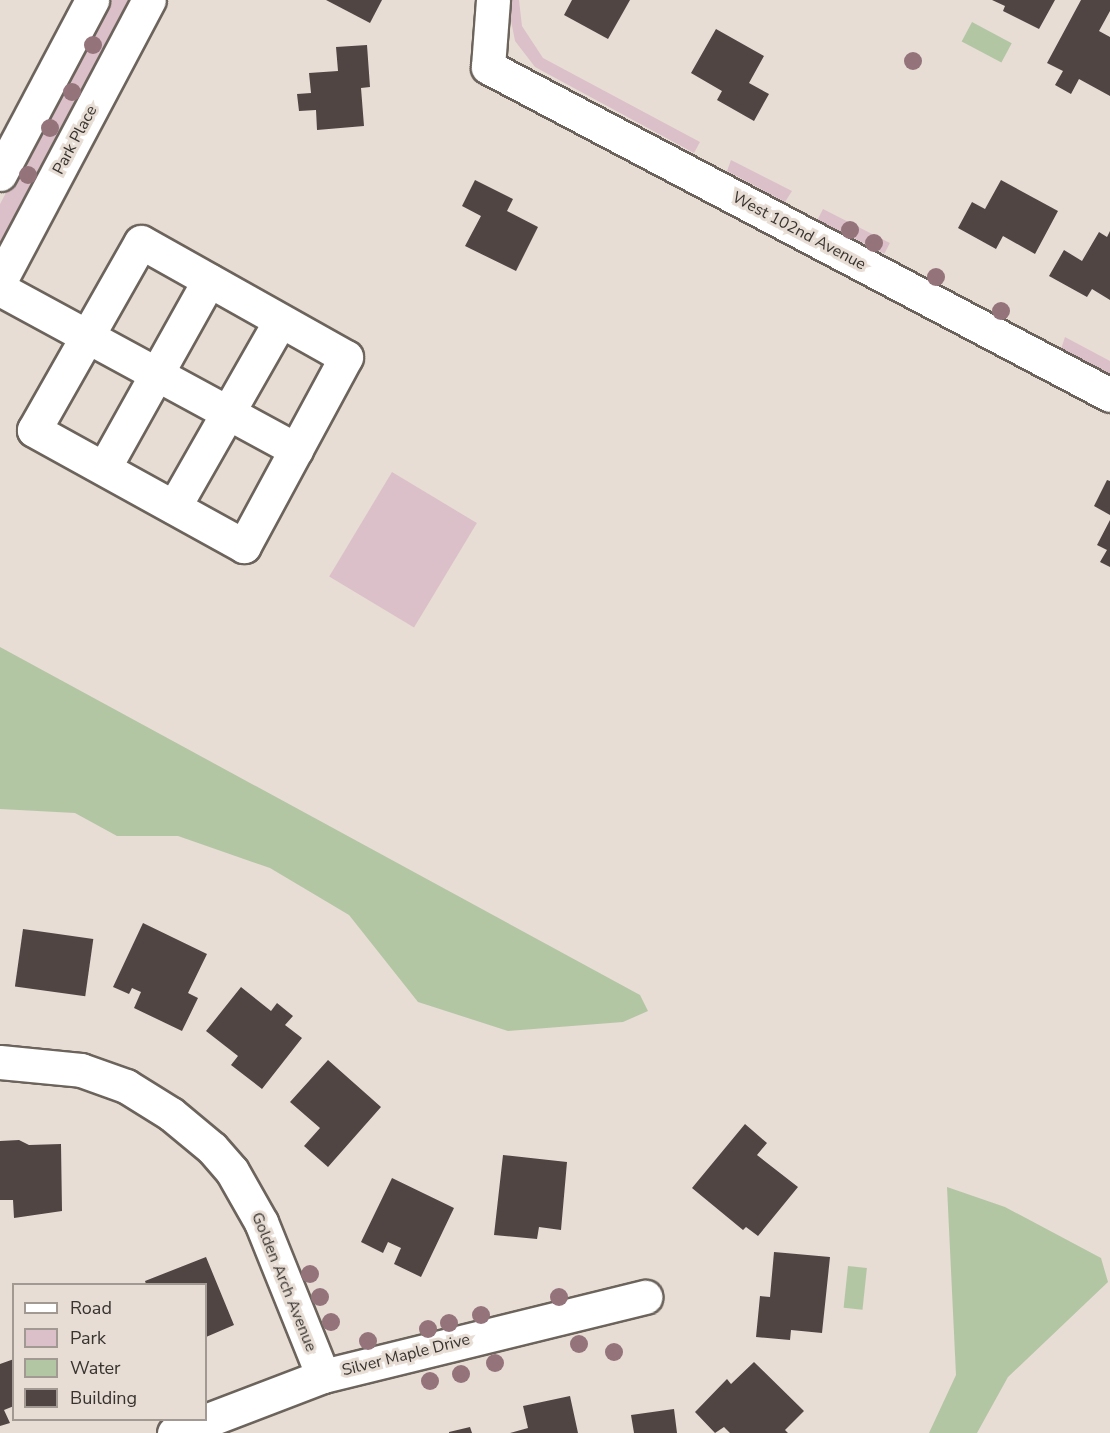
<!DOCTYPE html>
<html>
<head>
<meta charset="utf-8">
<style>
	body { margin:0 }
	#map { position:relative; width:1110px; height:1433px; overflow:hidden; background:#e7ddd4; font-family:"Nunito Sans",sans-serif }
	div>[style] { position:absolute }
	.green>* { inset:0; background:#dcc0c9; transform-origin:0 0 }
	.water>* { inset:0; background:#b3c6a4; transform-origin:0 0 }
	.building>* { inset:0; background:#504543; transform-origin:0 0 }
	.roads { filter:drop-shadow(2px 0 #6c645c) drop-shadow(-2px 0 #6c645c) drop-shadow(0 2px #6c645c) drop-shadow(0 -2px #6c645c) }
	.minor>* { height:33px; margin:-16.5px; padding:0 16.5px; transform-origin:16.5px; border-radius:16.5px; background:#fff }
	.trees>* { width:18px; height:18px; margin:-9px; border-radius:50%; background:#94737b }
	span { translate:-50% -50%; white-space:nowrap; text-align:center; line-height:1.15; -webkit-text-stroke:6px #e7ddd4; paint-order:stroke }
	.street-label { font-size:16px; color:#37332f }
	.legend { position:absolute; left:12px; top:1283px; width:195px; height:138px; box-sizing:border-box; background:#e7ddd4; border:2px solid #a19992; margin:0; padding:8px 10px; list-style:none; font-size:18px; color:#37332f }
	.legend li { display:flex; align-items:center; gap:12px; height:30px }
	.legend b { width:30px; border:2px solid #a19992 }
</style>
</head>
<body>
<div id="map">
	<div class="green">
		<i style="clip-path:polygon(109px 0,140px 0,0 254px,0 204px)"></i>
		<i style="clip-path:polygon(507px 0,519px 0,522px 26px,543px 58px,700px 142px,694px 153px,535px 67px,515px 41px)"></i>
		<i style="clip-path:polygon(731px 160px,792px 191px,785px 202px,727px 171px)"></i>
		<i style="left:823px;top:209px;width:75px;height:12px;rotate:27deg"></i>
		<i style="clip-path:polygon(1065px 337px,1110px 361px,1110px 375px,1061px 349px)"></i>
		<i style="left:392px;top:472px;width:99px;height:122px;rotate:31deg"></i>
	</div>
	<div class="water">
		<i style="left:972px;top:22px;width:45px;height:22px;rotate:28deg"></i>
		<i style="clip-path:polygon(0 647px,640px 995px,648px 1011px,623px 1022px,508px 1031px,418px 1002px,349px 915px,270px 868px,178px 836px,117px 836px,75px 813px,0 809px)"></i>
		<i style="clip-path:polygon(947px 1187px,1005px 1207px,1101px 1258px,1108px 1282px,1008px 1377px,977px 1433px,929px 1433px,956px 1375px)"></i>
		<i style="left:848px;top:1266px;width:19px;height:42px;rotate:6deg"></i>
	</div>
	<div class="building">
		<i style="clip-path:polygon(326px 0,382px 0,370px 23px)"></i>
		<i style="clip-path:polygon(572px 0,630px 0,608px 39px,564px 15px)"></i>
		<i style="clip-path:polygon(992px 0,1055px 0,1039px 29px,1003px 11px,1005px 6px)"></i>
		<i style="clip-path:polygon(1081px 0,1110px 0,1110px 11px,1099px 31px,1110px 37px,1110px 96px,1079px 79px,1071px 94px,1055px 85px,1063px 71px,1047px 63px)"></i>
		<i style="clip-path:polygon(716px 29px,764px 56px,749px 83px,769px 94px,754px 121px,717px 100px,722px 91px,691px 73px)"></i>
		<i style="clip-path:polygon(367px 45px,370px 87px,361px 88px,364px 126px,317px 130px,316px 110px,299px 111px,297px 94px,311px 93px,309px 73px,338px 71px,336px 47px)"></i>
		<i style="clip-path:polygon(475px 180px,513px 199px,507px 211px,538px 227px,516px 271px,465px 246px,481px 216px,462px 206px)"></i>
		<i style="clip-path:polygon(1001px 180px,1058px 211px,1035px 254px,1003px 236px,996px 249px,958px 228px,972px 202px,985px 209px)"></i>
		<i style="clip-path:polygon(1110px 231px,1110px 300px,1092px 289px,1087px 297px,1049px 276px,1064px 250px,1082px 261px,1099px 232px,1107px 237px)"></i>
		<i style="clip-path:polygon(1107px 480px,1110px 481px,1110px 515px,1094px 506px)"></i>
		<i style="clip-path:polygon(1110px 520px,1110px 567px,1100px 562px,1107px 550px,1097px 545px)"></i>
		<i style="clip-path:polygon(143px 923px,207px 954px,188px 993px,198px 998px,182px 1031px,134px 1008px,141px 992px,132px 988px,129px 994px,113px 987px)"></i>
		<i style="left:23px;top:929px;width:71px;height:58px;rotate:8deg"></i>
		<i style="clip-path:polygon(241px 987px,271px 1011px,277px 1003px,293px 1016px,285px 1025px,302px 1038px,262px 1089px,231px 1065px,238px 1056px,206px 1031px)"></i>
		<i style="clip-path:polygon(328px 1060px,381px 1107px,328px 1167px,304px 1146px,320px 1128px,290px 1102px)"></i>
		<i style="clip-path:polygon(745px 1124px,767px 1143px,757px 1155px,798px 1187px,758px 1236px,746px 1227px,743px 1230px,692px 1188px)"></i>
		<i style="clip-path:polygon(19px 1140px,29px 1145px,61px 1144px,62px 1211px,14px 1218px,13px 1200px,0 1200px,0 1141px)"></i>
		<i style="clip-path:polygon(503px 1155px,567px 1162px,561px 1230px,539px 1227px,537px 1239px,494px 1235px)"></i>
		<i style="clip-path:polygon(392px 1178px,454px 1208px,421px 1277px,394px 1264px,401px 1248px,388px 1242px,383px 1253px,361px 1242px)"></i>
		<i style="clip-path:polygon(774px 1252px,830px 1257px,822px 1333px,791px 1330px,790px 1340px,756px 1337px,760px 1296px,770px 1297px)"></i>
		<i style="clip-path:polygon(206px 1257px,234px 1325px,206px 1337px,206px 1284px,146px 1284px,145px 1281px)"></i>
		<i style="clip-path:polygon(14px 1359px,14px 1406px,4px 1410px,10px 1423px,0 1426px,0 1364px)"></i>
		<i style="clip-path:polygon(754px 1362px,804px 1411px,785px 1430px,788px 1433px,730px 1433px,724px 1427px,715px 1433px,695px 1412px,727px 1379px,731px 1384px)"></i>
		<i style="clip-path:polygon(570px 1396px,578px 1433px,510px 1433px,528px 1428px,523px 1406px)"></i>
		<i style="clip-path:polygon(674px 1409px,677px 1433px,634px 1433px,631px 1415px)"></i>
		<i style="clip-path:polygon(470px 1427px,472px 1433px,449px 1433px,449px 1432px)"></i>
	</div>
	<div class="roads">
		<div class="minor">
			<i style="left:493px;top:0;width:67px;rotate:94.3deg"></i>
			<i style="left:488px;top:67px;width:703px;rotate:27.8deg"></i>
			<i style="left:0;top:174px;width:197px;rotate:-62.1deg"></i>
			<i style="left:141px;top:242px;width:235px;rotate:29.3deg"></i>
			<i style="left:346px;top:357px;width:215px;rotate:118.4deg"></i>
			<i style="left:244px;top:546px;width:240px;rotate:-151.1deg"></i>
			<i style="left:34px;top:430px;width:216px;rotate:-60.4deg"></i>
			<i style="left:0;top:281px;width:318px;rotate:-62.1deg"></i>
			<i style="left:0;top:289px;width:337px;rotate:28.5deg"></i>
			<i style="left:104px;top:468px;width:215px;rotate:-60.8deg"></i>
			<i style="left:174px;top:507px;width:214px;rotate:-60.3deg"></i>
			<i style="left:0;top:1062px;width:81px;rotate:5.6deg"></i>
			<i style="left:81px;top:1070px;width:48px;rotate:19.6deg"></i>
			<i style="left:126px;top:1086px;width:53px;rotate:31.9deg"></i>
			<i style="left:171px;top:1114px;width:53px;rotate:39.7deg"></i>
			<i style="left:212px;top:1148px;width:30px;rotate:49deg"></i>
			<i style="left:232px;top:1171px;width:59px;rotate:60.4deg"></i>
			<i style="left:261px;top:1222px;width:166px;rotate:68.1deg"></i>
			<i style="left:174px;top:1433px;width:160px;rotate:-20.9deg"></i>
			<i style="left:323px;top:1376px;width:332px;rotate:-13.8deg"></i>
		</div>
	</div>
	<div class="trees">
		<i style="left:93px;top:45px"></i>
		<i style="left:913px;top:61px"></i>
		<i style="left:72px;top:92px"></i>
		<i style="left:50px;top:128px"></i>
		<i style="left:28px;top:175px"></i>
		<i style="left:850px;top:230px"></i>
		<i style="left:874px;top:243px"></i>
		<i style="left:936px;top:277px"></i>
		<i style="left:1001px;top:311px"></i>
		<i style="left:310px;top:1274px"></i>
		<i style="left:320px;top:1297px"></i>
		<i style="left:559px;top:1297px"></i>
		<i style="left:481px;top:1315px"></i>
		<i style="left:331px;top:1322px"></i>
		<i style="left:449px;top:1323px"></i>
		<i style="left:428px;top:1329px"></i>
		<i style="left:368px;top:1341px"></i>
		<i style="left:579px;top:1344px"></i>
		<i style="left:614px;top:1352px"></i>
		<i style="left:495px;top:1363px"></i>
		<i style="left:461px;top:1374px"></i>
		<i style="left:430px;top:1381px"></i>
	</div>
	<div class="street-label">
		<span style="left:75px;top:140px;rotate:-62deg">Park Place</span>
		<span style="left:799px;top:231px;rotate:28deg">West 102nd Avenue</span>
		<span style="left:284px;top:1282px;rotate:68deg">Golden Arch Avenue</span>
		<span style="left:406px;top:1355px;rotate:-14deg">Silver Maple Drive</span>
	</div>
	<ul class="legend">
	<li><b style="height:8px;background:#fff"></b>Road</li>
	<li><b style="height:16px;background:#dcc0c9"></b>Park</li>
	<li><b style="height:16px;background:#b3c6a4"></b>Water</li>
	<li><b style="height:16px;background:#504543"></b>Building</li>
	</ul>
</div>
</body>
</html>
